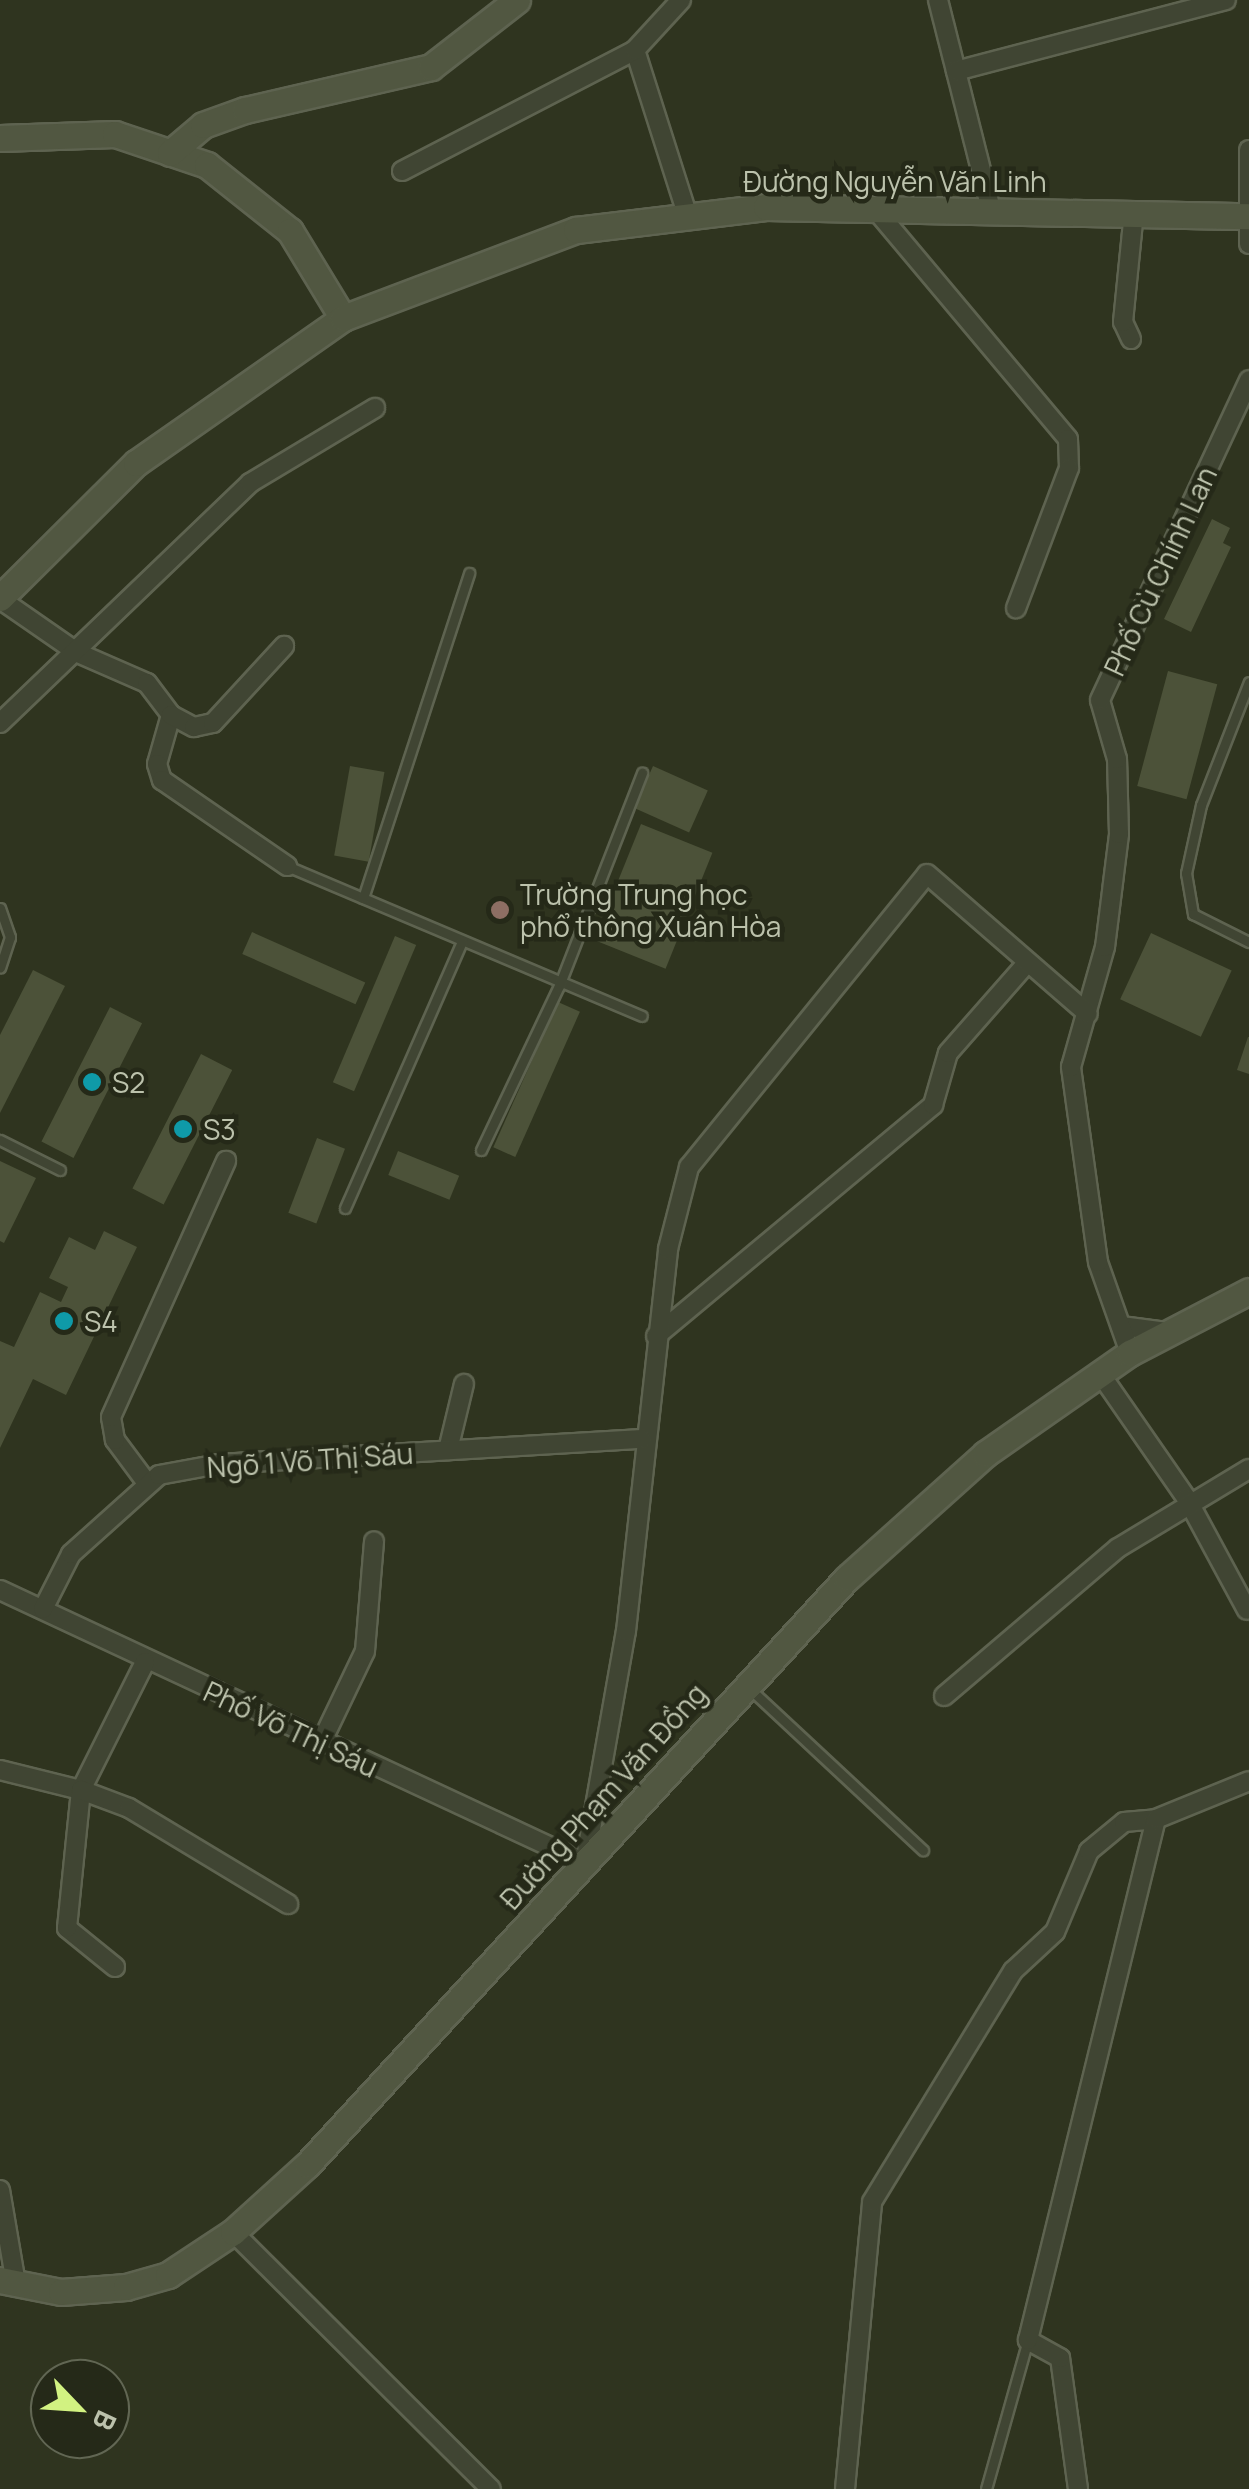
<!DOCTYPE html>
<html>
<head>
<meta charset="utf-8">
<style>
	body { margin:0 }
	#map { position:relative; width:1249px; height:2489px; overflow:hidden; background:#2f341f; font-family:Manrope,sans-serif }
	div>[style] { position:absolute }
	.building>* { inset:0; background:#4c5239; transform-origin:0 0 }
	.roads { filter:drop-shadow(2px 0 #5e6350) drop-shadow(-2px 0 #5e6350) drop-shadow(0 2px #5e6350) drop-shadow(0 -2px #5e6350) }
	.lane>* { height:9px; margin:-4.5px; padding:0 4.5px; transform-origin:4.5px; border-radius:4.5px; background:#404533 }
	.street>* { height:18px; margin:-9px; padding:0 9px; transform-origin:9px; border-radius:9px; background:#404533 }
	.secondary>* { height:25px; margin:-12.5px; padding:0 12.5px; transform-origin:12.5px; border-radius:12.5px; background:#515741 }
	.dots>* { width:28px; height:28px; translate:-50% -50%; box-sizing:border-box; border:5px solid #252918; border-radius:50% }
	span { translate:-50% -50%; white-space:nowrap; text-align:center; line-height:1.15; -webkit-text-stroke:9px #252918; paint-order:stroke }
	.street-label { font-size:28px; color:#bcc2ac }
	.poi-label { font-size:28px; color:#bcc2ac }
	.left { translate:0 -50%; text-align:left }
	.north { position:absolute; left:30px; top:2359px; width:100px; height:100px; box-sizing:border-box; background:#252918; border:2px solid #616653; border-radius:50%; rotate:115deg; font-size:28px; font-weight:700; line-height:40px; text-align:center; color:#bcc2ac }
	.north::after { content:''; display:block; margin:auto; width:35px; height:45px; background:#d2f281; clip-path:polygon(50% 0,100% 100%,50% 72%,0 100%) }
</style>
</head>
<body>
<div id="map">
	<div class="building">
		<i style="clip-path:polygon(1212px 519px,1230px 528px,1223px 543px,1231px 547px,1191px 632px,1164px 619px)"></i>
		<i style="left:1168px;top:671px;width:51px;height:119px;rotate:15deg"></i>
		<i style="left:350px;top:766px;width:35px;height:91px;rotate:10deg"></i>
		<i style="left:653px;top:766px;width:60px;height:46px;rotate:24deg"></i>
		<i style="left:641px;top:824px;width:77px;height:125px;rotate:22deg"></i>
		<i style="left:252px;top:932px;width:124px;height:24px;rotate:24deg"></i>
		<i style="left:1151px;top:933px;width:89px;height:73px;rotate:25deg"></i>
		<i style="left:395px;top:936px;width:23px;height:159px;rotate:23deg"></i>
		<i style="clip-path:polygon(33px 970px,65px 986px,0 1113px,0 1035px)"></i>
		<i style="left:558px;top:1002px;width:24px;height:159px;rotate:24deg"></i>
		<i style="left:110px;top:1007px;width:36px;height:151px;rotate:27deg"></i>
		<i style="clip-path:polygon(1248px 1037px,1249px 1037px,1249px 1074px,1237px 1070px)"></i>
		<i style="left:201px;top:1054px;width:35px;height:151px;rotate:27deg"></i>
		<i style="left:317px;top:1138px;width:30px;height:80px;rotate:21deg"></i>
		<i style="left:398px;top:1151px;width:66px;height:26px;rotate:22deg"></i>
		<i style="clip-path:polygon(0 1161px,36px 1178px,4px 1243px,0 1241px)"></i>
		<i style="clip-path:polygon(104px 1231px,137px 1247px,66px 1395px,33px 1379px,0 1448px,0 1341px,14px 1347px,40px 1292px,61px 1302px,68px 1287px,49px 1278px,69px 1237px,95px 1250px)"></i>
	</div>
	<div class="roads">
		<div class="lane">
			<i style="left:1249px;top:682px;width:132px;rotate:111.3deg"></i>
			<i style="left:1201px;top:805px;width:70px;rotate:102.4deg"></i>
			<i style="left:1186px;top:873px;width:42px;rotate:80.3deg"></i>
			<i style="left:1193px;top:914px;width:63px;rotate:26.6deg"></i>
			<i style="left:287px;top:866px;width:385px;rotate:22.9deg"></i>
			<i style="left:363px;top:898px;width:342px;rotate:-71.9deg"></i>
			<i style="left:0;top:908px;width:31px;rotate:71deg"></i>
			<i style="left:10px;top:937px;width:32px;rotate:108deg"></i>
			<i style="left:0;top:1140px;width:67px;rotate:26.6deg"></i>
			<i style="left:481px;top:1150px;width:182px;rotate:-64.6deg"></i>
			<i style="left:559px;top:986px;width:229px;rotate:-68.7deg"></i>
			<i style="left:345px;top:1208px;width:291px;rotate:-66.3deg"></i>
			<i style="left:749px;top:1688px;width:238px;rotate:43deg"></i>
			<i style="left:986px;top:2489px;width:155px;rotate:-74.3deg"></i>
		</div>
		<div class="street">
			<i style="left:938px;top:0;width:217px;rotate:75.8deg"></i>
			<i style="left:635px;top:50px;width:175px;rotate:72.4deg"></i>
			<i style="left:956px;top:71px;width:279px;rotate:-14.7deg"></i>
			<i style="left:1249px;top:150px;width:94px;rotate:90deg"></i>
			<i style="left:402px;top:171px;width:263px;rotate:-27.4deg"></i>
			<i style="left:635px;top:50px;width:68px;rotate:-47.4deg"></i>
			<i style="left:875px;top:209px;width:300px;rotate:50deg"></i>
			<i style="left:1068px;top:439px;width:29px;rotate:88deg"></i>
			<i style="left:1069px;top:468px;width:150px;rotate:110.7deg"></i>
			<i style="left:1131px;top:339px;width:19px;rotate:-115deg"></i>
			<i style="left:1123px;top:322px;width:111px;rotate:-84.3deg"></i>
			<i style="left:0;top:599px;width:95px;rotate:34.7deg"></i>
			<i style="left:78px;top:653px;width:75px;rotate:23.5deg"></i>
			<i style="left:147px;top:683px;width:40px;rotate:53deg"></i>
			<i style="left:171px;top:715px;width:51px;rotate:105.9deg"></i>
			<i style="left:157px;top:764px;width:17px;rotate:73deg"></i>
			<i style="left:162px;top:780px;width:152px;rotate:34.5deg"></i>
			<i style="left:171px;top:715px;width:26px;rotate:28deg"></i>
			<i style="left:194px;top:727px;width:19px;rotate:-12deg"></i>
			<i style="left:213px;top:723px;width:105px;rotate:-47.3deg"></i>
			<i style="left:0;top:723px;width:347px;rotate:-43.8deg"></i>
			<i style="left:250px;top:483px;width:146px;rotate:-31deg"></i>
			<i style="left:1121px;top:1326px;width:46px;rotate:7.4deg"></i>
			<i style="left:656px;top:1336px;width:361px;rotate:-39.8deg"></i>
			<i style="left:933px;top:1105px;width:54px;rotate:-73.9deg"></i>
			<i style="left:948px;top:1053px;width:120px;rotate:-48.7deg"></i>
			<i style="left:1130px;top:1353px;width:96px;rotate:-109.4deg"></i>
			<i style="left:1098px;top:1262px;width:197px;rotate:-97.9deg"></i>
			<i style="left:1071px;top:1067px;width:125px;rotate:-74.2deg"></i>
			<i style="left:1105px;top:947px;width:114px;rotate:-82.9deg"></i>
			<i style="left:1119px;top:834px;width:75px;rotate:-91.5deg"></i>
			<i style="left:1117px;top:759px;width:61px;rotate:-106.1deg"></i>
			<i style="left:1100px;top:700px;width:353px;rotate:-65deg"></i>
			<i style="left:1099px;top:1372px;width:155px;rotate:55.3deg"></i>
			<i style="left:1187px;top:1499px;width:126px;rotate:61.6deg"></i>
			<i style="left:448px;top:1450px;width:68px;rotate:-76.4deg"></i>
			<i style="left:147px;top:1483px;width:54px;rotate:-126.7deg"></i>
			<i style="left:115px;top:1440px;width:23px;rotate:-100deg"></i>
			<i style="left:111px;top:1417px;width:281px;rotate:-65.8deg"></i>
			<i style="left:0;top:1590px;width:646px;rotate:25.02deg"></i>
			<i style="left:585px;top:1863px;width:236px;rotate:-80deg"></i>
			<i style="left:626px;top:1631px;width:384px;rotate:-83.7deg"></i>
			<i style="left:668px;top:1249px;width:85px;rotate:-75.6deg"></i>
			<i style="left:689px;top:1167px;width:377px;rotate:-50.9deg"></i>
			<i style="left:927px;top:874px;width:213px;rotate:41deg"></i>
			<i style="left:43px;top:1609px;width:62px;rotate:-63deg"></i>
			<i style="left:71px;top:1554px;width:118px;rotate:-41.9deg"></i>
			<i style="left:159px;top:1475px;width:61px;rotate:-10.4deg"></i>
			<i style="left:219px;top:1464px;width:423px;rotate:-3.4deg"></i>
			<i style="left:944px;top:1696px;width:228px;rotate:-40.4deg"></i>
			<i style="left:1118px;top:1548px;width:153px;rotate:-31.1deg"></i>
			<i style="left:321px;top:1743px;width:102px;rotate:-64.4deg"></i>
			<i style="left:365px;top:1651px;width:110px;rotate:-85.3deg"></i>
			<i style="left:0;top:1770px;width:83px;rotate:13.9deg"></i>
			<i style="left:81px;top:1790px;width:143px;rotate:-63.4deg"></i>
			<i style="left:115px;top:1967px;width:62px;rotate:-140.9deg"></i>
			<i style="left:67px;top:1928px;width:139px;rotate:-84.2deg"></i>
			<i style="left:81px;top:1790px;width:51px;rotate:20.6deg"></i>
			<i style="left:129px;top:1808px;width:186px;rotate:31.1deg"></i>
			<i style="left:0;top:2190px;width:95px;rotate:80.3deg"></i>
			<i style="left:233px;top:2232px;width:364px;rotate:44.9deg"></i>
			<i style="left:845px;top:2489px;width:288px;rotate:-84.6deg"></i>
			<i style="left:872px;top:2202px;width:271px;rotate:-58.6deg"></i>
			<i style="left:1013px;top:1971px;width:57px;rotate:-42.9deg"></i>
			<i style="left:1055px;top:1932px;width:88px;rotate:-67.2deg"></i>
			<i style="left:1089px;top:1851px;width:45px;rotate:-39.6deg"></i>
			<i style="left:1124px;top:1822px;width:32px;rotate:-5deg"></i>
			<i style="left:1078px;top:2489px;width:132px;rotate:-97.8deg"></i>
			<i style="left:1060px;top:2358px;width:37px;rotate:-151deg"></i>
			<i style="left:1028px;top:2340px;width:536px;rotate:-76.2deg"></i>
			<i style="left:1156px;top:1819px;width:100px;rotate:-22.2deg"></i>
		</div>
		<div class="secondary">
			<i style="left:0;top:138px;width:115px;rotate:-2deg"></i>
			<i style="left:115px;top:134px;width:97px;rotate:18.6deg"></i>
			<i style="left:207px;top:165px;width:106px;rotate:38.5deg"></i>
			<i style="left:290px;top:231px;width:102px;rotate:58.7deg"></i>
			<i style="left:170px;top:153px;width:43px;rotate:-40.3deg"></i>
			<i style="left:203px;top:125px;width:45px;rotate:-19.7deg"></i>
			<i style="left:245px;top:110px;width:191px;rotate:-13deg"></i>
			<i style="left:431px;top:67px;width:109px;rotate:-37.9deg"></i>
			<i style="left:0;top:598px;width:192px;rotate:-44.8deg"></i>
			<i style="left:136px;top:463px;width:253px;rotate:-35deg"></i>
			<i style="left:343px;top:318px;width:249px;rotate:-20.7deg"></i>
			<i style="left:576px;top:230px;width:191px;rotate:-6.9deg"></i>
			<i style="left:766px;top:207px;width:483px;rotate:1.1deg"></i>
			<i style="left:0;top:2280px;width:62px;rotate:11.1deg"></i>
			<i style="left:61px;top:2292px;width:65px;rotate:-4.4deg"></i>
			<i style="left:126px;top:2287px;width:44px;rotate:-15.9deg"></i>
			<i style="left:168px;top:2275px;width:78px;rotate:-33.5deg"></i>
			<i style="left:233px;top:2232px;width:100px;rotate:-42.2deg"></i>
			<i style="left:307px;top:2165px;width:798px;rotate:-47.39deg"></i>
			<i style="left:847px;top:1578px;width:186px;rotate:-41.9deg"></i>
			<i style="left:985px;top:1454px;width:177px;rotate:-34.9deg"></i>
			<i style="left:1130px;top:1353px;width:134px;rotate:-27.5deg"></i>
		</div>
	</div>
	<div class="dots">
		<i style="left:500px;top:910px;background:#8d6e63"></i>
		<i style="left:92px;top:1082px;background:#0f9aa8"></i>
		<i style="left:183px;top:1129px;background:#0f9aa8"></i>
		<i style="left:64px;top:1321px;background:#0f9aa8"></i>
	</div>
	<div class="street-label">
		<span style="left:895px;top:181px">Đường Nguyễn Văn Linh</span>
		<span style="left:1160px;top:571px;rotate:-65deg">Phố Cù Chính Lan</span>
		<span style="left:310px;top:1460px;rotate:-4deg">Ngõ 1 Võ Thị Sáu</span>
		<span style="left:291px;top:1729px;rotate:25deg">Phố Võ Thị Sáu</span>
		<span style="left:603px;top:1796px;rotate:-48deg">Đường Phạm Văn Đồng</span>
	</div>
	<div class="poi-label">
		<span class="left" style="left:520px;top:910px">Trường Trung học<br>phổ thông Xuân Hòa</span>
		<span class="left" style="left:112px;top:1082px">S2</span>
		<span class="left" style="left:203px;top:1129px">S3</span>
		<span class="left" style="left:84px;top:1321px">S4</span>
	</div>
	<div class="north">B</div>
</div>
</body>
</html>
